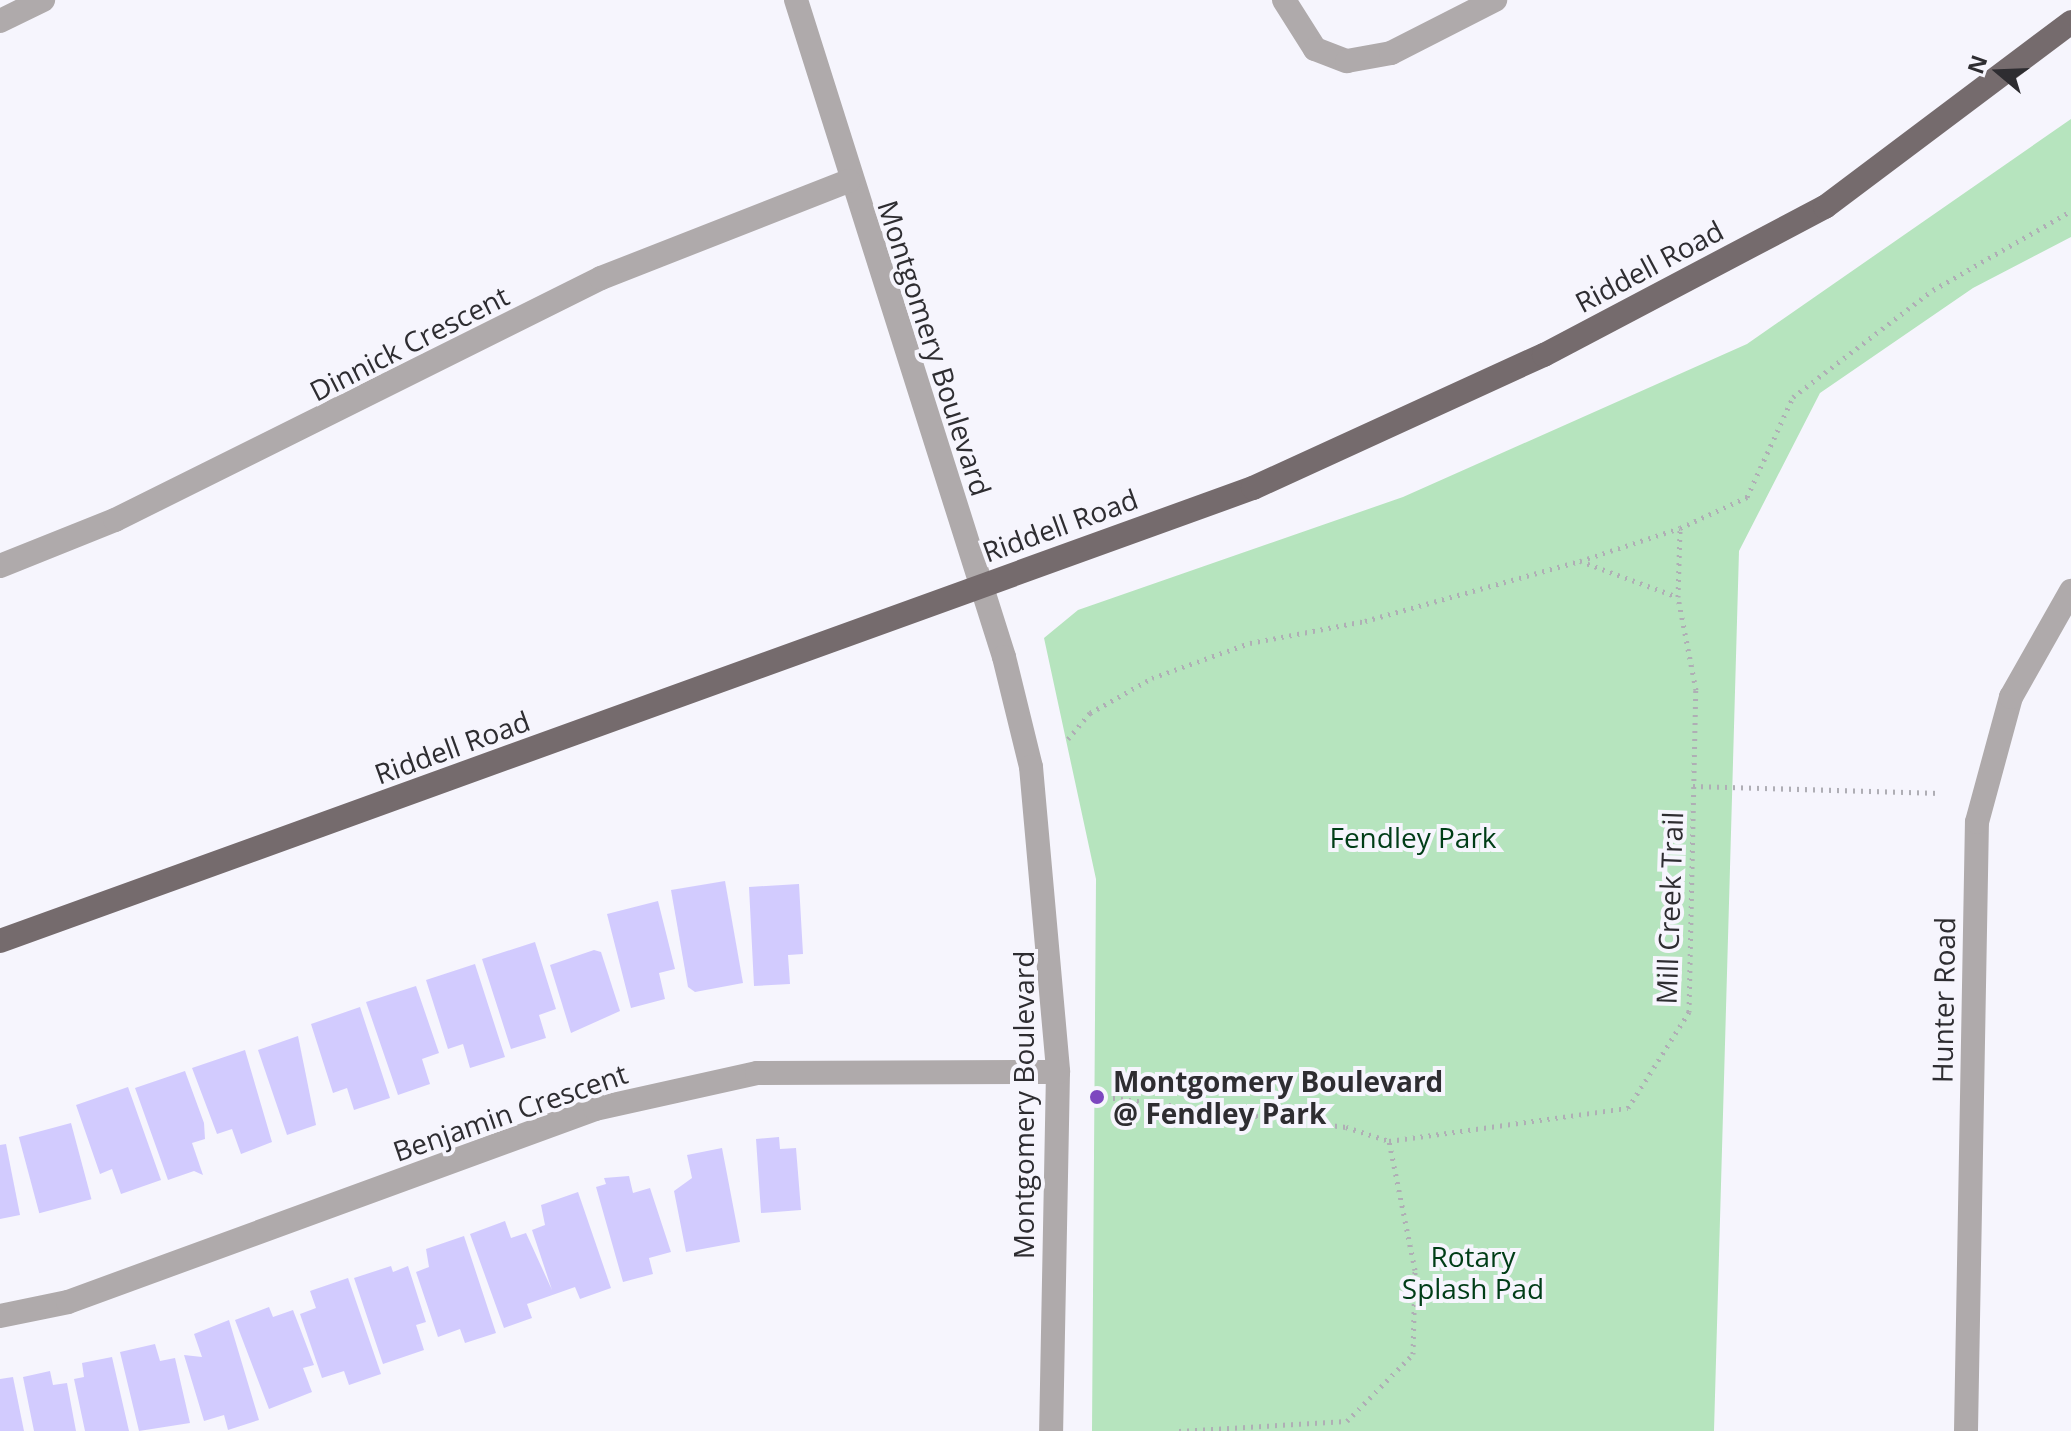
<!DOCTYPE html>
<html>
<head>
<meta charset="utf-8">
<style>
	body { margin:0 }
	#map { position:relative; width:2071px; height:1431px; overflow:hidden; background:#f6f5fd; font-family:"Open Sans",sans-serif }
	div>[style] { position:absolute }
	.green>* { inset:0; background:#b6e4be }
	.building>* { inset:0; background:#d2cbfe; transform-origin:0 0 }
	.path>* { height:5px; margin-top:-2.5px; transform-origin:0; background:repeating-linear-gradient(90deg,#afaeb5 0 2px,transparent 0 8px) }
	.minor>* { height:24px; margin:-12px; padding:0 12px; transform-origin:12px; border-radius:12px; background:#afaaab }
	.major>* { height:24px; margin:-12px; padding:0 12px; transform-origin:12px; border-radius:12px; background:#756b6d }
	.dots>* { width:22px; height:22px; translate:-50% -50%; box-sizing:border-box; border:4px solid #f6f5fd; border-radius:50% }
	span { translate:-50% -50%; white-space:nowrap; text-align:center; line-height:1.15; -webkit-text-stroke:8px #f6f5fd; paint-order:stroke }
	.street-label { font-size:28px; color:#2e2d31 }
	.park-label { font-size:28px; color:#003d17 }
	.poi-label { font-size:28px; color:#2e2d31; font-weight:700 }
	.left { translate:0 -50%; text-align:left }
	.north { position:absolute; left:1959px; top:32px; width:80px; height:80px; -webkit-text-stroke:6px #f6f5fd; paint-order:stroke; rotate:289deg; font-size:22px; font-weight:700; line-height:32px; text-align:center; color:#2e2d31 }
	.north::after { content:''; display:block; margin:auto; width:28px; height:36px; background:#2e2d31; clip-path:polygon(50% 0,100% 100%,50% 72%,0 100%) }
</style>
</head>
<body>
<div id="map">
	<div class="green">
		<i style="clip-path:polygon(2071px 119px,2071px 237px,1973px 288px,1820px 393px,1739px 551px,1714px 1431px,1092px 1431px,1096px 879px,1044px 638px,1078px 610px,1403px 497px,1747px 344px)"></i>
	</div>
	<div class="building">
		<i style="clip-path:polygon(725px 881px,743px 983px,695px 992px,688px 987px,671px 890px)"></i>
		<i style="clip-path:polygon(799px 884px,803px 954px,788px 955px,790px 984px,754px 986px,749px 887px)"></i>
		<i style="clip-path:polygon(658px 901px,675px 969px,659px 973px,665px 999px,631px 1008px,607px 914px)"></i>
		<i style="clip-path:polygon(535px 942px,556px 1009px,539px 1015px,546px 1038px,511px 1049px,482px 959px)"></i>
		<i style="clip-path:polygon(594px 950px,601px 952px,620px 1011px,571px 1033px,550px 965px)"></i>
		<i style="clip-path:polygon(475px 964px,505px 1057px,470px 1068px,463px 1044px,448px 1049px,426px 980px)"></i>
		<i style="clip-path:polygon(416px 986px,439px 1053px,422px 1059px,430px 1084px,398px 1095px,366px 1002px)"></i>
		<i style="clip-path:polygon(360px 1007px,390px 1098px,354px 1110px,347px 1088px,333px 1093px,311px 1024px)"></i>
		<i style="clip-path:polygon(298px 1036px,316px 1125px,287px 1135px,258px 1050px)"></i>
		<i style="clip-path:polygon(245px 1050px,272px 1142px,241px 1154px,232px 1129px,217px 1134px,192px 1068px)"></i>
		<i style="clip-path:polygon(185px 1071px,204px 1123px,205px 1139px,192px 1143px,203px 1175px,194px 1171px,168px 1180px,135px 1088px)"></i>
		<i style="clip-path:polygon(128px 1087px,161px 1180px,121px 1194px,112px 1169px,100px 1174px,76px 1105px)"></i>
		<i style="left:71px;top:1123px;width:79px;height:54px;rotate:75deg"></i>
		<i style="clip-path:polygon(779px 1137px,780px 1149px,796px 1148px,801px 1210px,761px 1213px,756px 1139px)"></i>
		<i style="clip-path:polygon(6px 1144px,20px 1215px,0 1219px,0 1145px)"></i>
		<i style="clip-path:polygon(722px 1148px,740px 1242px,686px 1252px,674px 1191px,692px 1178px,687px 1155px)"></i>
		<i style="clip-path:polygon(629px 1176px,633px 1193px,650px 1188px,671px 1252px,649px 1258px,653px 1274px,623px 1282px,596px 1187px,606px 1184px,604px 1178px)"></i>
		<i style="clip-path:polygon(578px 1192px,611px 1288px,580px 1299px,575px 1287px,527px 1304px,532px 1318px,504px 1328px,470px 1234px,505px 1221px,511px 1238px,526px 1233px,552px 1290px,532px 1230px,545px 1225px,541px 1205px)"></i>
		<i style="clip-path:polygon(464px 1236px,496px 1333px,465px 1343px,460px 1329px,438px 1337px,416px 1272px,429px 1267px,426px 1249px)"></i>
		<i style="clip-path:polygon(391px 1266px,393px 1272px,408px 1266px,426px 1322px,416px 1325px,424px 1350px,383px 1364px,354px 1278px)"></i>
		<i style="clip-path:polygon(348px 1278px,381px 1374px,349px 1385px,344px 1371px,322px 1378px,300px 1314px,316px 1308px,310px 1291px)"></i>
		<i style="clip-path:polygon(269px 1307px,273px 1317px,293px 1310px,314px 1365px,303px 1368px,312px 1392px,269px 1409px,235px 1320px)"></i>
		<i style="clip-path:polygon(229px 1320px,259px 1420px,228px 1430px,224px 1415px,204px 1421px,184px 1355px,202px 1357px,194px 1334px)"></i>
		<i style="clip-path:polygon(155px 1344px,160px 1361px,175px 1358px,190px 1423px,139px 1431px,120px 1352px)"></i>
		<i style="clip-path:polygon(112px 1357px,129px 1431px,85px 1431px,74px 1379px,84px 1377px,82px 1363px)"></i>
		<i style="clip-path:polygon(50px 1371px,53px 1385px,67px 1383px,76px 1431px,34px 1431px,23px 1377px)"></i>
		<i style="clip-path:polygon(13px 1377px,24px 1431px,0 1431px,0 1379px)"></i>
	</div>
	<div class="path">
		<i style="left:1580px;top:561px;width:105px;rotate:-18.3deg"></i>
		<i style="left:1068px;top:739px;width:34px;rotate:-50deg"></i>
		<i style="left:1090px;top:713px;width:71px;rotate:-29.4deg"></i>
		<i style="left:1152px;top:678px;width:104px;rotate:-19.7deg"></i>
		<i style="left:1250px;top:643px;width:117px;rotate:-10.8deg"></i>
		<i style="left:1365px;top:621px;width:223px;rotate:-15.6deg"></i>
		<i style="left:1580px;top:561px;width:104px;rotate:20.2deg"></i>
		<i style="left:1693px;top:786px;width:248px;rotate:1.6deg"></i>
		<i style="left:1089px;top:1095px;width:259px;rotate:7.1deg"></i>
		<i style="left:1346px;top:1127px;width:45px;rotate:18deg"></i>
		<i style="left:1179px;top:1431px;width:168px;rotate:-3.4deg"></i>
		<i style="left:1347px;top:1421px;width:94px;rotate:-45.4deg"></i>
		<i style="left:1413px;top:1354px;width:84px;rotate:-88.6deg"></i>
		<i style="left:1415px;top:1270px;width:132px;rotate:-101.4deg"></i>
		<i style="left:1389px;top:1141px;width:241px;rotate:-7.9deg"></i>
		<i style="left:1628px;top:1108px;width:114px;rotate:-57.6deg"></i>
		<i style="left:1689px;top:1012px;width:322px;rotate:-88.8deg"></i>
		<i style="left:1696px;top:690px;width:95px;rotate:-101deg"></i>
		<i style="left:1678px;top:597px;width:69px;rotate:-88.3deg"></i>
		<i style="left:1680px;top:528px;width:74px;rotate:-24.8deg"></i>
		<i style="left:1747px;top:497px;width:110px;rotate:-65.3deg"></i>
		<i style="left:1793px;top:397px;width:176px;rotate:-37.4deg"></i>
		<i style="left:1933px;top:290px;width:159px;rotate:-29.8deg"></i>
	</div>
	<div class="minor">
		<i style="left:796px;top:0;width:689px;rotate:72.43deg"></i>
		<i style="left:1004px;top:657px;width:113px;rotate:76.2deg"></i>
		<i style="left:1031px;top:767px;width:306px;rotate:84.9deg"></i>
		<i style="left:1058px;top:1072px;width:359px;rotate:91.1deg"></i>
		<i style="left:1284px;top:0;width:58px;rotate:57.7deg"></i>
		<i style="left:1315px;top:49px;width:34px;rotate:21deg"></i>
		<i style="left:1347px;top:61px;width:45px;rotate:-10.3deg"></i>
		<i style="left:1391px;top:53px;width:117px;rotate:-27deg"></i>
		<i style="left:0;top:21px;width:48px;rotate:-26deg"></i>
		<i style="left:0;top:566px;width:124px;rotate:-21.8deg"></i>
		<i style="left:115px;top:520px;width:543px;rotate:-26.47deg"></i>
		<i style="left:601px;top:278px;width:266px;rotate:-21.4deg"></i>
		<i style="left:0;top:1316px;width:69px;rotate:-11.6deg"></i>
		<i style="left:68px;top:1302px;width:561px;rotate:-20.11deg"></i>
		<i style="left:595px;top:1109px;width:166px;rotate:-12.5deg"></i>
		<i style="left:757px;top:1073px;width:301px;rotate:-0.2deg"></i>
		<i style="left:1966px;top:1431px;width:609px;rotate:-88.97deg"></i>
		<i style="left:1977px;top:822px;width:130px;rotate:-74.8deg"></i>
		<i style="left:2011px;top:697px;width:122px;rotate:-60.5deg"></i>
	</div>
	<div class="major">
		<i style="left:0;top:941px;width:1332px;rotate:-19.88deg"></i>
		<i style="left:1253px;top:488px;width:320px;rotate:-24.6deg"></i>
		<i style="left:1544px;top:355px;width:318px;rotate:-27.8deg"></i>
		<i style="left:1825px;top:207px;width:308px;rotate:-36.9deg"></i>
	</div>
	<div class="dots">
		<i style="left:1097px;top:1097px;background:#7d47bf"></i>
	</div>
	<div class="street-label">
		<span style="left:1649px;top:266px;rotate:-28deg">Riddell Road</span>
		<span style="left:409px;top:343px;rotate:-27deg">Dinnick Crescent</span>
		<span style="left:935px;top:348px;rotate:72deg">Montgomery Boulevard</span>
		<span style="left:1060px;top:525px;rotate:-20deg">Riddell Road</span>
		<span style="left:452px;top:747px;rotate:-20deg">Riddell Road</span>
		<span style="left:1669px;top:908px;rotate:-88deg">Mill Creek Trail</span>
		<span style="left:1943px;top:1000px;rotate:-89deg">Hunter Road</span>
		<span style="left:1023px;top:1105px;rotate:-90deg">Montgomery Boulevard</span>
		<span style="left:510px;top:1112px;rotate:-19deg">Benjamin Crescent</span>
	</div>
	<div class="park-label">
		<span style="left:1413px;top:837px">Fendley Park</span>
		<span style="left:1473px;top:1272px">Rotary<br>Splash Pad</span>
	</div>
	<div class="poi-label">
		<span class="left" style="left:1113px;top:1097px">Montgomery Boulevard<br>@ Fendley Park</span>
	</div>
	<div class="north">N</div>
</div>
</body>
</html>
